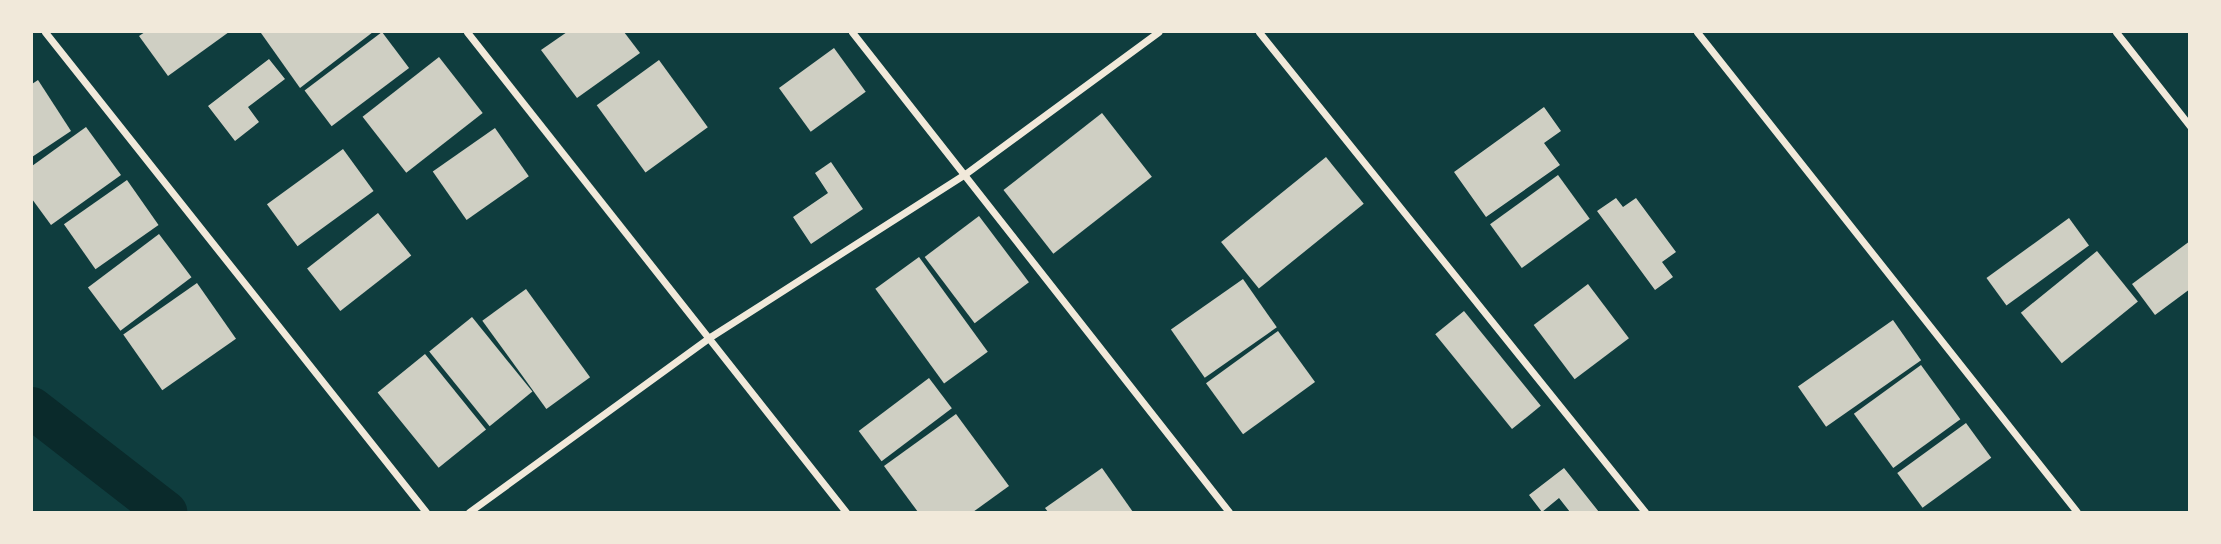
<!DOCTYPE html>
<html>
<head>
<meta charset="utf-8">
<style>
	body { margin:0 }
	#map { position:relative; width:2221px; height:544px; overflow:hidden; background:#0f3d3e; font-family:"Archivo Narrow",sans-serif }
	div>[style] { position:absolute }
	.canal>* { height:42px; margin:-21px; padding:0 21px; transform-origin:21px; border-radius:21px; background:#0a2a2b }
	.building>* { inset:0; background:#cfcfc3; transform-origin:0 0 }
	.minor>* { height:7px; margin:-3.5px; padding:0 3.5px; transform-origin:3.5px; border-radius:3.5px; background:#f1e9da }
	span { translate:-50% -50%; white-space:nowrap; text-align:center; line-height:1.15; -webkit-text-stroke:5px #f1e9da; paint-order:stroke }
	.frame { position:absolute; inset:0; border:33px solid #f1e9da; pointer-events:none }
</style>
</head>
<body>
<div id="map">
	<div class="canal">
		<i style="left:32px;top:408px;width:170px;rotate:37.8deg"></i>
	</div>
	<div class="building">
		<i style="clip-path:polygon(145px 32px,229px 32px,168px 76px,139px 36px)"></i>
		<i style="clip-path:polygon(373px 32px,300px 88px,261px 33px,263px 32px)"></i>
		<i style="left:382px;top:32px;width:45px;height:97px;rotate:53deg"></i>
		<i style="clip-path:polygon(567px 32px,624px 32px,640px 53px,577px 98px,541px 50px)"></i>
		<i style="left:834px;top:48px;width:54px;height:68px;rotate:54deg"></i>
		<i style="left:439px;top:57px;width:71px;height:97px;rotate:52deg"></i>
		<i style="clip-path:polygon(269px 59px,285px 79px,248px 107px,259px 122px,235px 141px,208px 106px)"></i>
		<i style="left:659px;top:60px;width:83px;height:77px;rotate:54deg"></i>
		<i style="clip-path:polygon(38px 80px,71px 131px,32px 157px,32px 84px)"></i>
		<i style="clip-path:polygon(1544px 107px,1561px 131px,1544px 143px,1560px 165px,1486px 217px,1454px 172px)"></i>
		<i style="left:1102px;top:113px;width:81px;height:125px;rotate:52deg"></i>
		<i style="clip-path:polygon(86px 127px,121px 175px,51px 225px,32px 199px,32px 166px)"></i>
		<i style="left:495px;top:128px;width:59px;height:76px;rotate:55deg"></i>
		<i style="left:343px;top:149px;width:52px;height:94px;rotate:54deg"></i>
		<i style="left:1326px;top:157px;width:60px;height:135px;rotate:51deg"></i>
		<i style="clip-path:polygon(831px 162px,863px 209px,811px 244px,793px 217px,828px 193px,815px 173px)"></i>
		<i style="left:1558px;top:175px;width:54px;height:84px;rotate:54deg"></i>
		<i style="left:127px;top:180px;width:55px;height:77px;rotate:55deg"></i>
		<i style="clip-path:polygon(1616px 198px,1623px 207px,1636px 198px,1676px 252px,1662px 262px,1673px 277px,1655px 290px,1597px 211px)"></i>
		<i style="left:378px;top:213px;width:54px;height:90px;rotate:52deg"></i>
		<i style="left:979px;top:216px;width:83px;height:68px;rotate:53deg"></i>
		<i style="left:2069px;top:218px;width:34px;height:102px;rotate:54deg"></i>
		<i style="left:159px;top:234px;width:54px;height:89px;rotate:53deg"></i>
		<i style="clip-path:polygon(2190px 241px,2190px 289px,2155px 315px,2132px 284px)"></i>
		<i style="left:2097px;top:251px;width:65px;height:98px;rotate:51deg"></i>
		<i style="left:919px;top:257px;width:117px;height:54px;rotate:54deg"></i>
		<i style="left:1243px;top:279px;width:59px;height:88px;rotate:55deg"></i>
		<i style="left:197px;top:283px;width:68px;height:90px;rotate:55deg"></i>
		<i style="left:1588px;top:284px;width:68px;height:68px;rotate:53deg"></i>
		<i style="left:526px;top:289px;width:109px;height:54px;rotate:54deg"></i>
		<i style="left:1464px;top:311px;width:122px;height:37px;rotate:51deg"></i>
		<i style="left:472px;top:317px;width:96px;height:55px;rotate:51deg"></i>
		<i style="left:1893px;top:320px;width:49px;height:116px;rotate:55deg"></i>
		<i style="left:1278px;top:331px;width:63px;height:89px;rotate:54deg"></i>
		<i style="left:425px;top:354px;width:97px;height:61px;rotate:51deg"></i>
		<i style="left:1921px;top:365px;width:67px;height:83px;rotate:54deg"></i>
		<i style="left:929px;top:378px;width:38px;height:88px;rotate:53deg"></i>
		<i style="clip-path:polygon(956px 414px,1009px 486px,973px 512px,918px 512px,884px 466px)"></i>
		<i style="left:1966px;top:423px;width:43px;height:85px;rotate:54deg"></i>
		<i style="clip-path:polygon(1102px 468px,1133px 512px,1048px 512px,1045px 508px)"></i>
		<i style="clip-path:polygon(1564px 468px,1599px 512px,1570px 512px,1559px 498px,1542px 512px,1529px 495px)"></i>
	</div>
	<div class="minor">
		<i style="left:45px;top:32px;width:613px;rotate:51.56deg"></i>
		<i style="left:467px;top:32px;width:612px;rotate:51.71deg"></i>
		<i style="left:852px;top:32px;width:610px;rotate:51.85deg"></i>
		<i style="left:1259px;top:32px;width:616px;rotate:51.19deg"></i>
		<i style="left:1697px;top:32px;width:612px;rotate:51.63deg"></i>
		<i style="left:2116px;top:32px;width:120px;rotate:51.8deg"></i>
		<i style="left:469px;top:512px;width:298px;rotate:-36deg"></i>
		<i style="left:710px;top:337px;width:303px;rotate:-32.6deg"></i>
		<i style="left:965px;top:174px;width:240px;rotate:-36.3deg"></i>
	</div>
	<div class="frame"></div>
</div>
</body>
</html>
